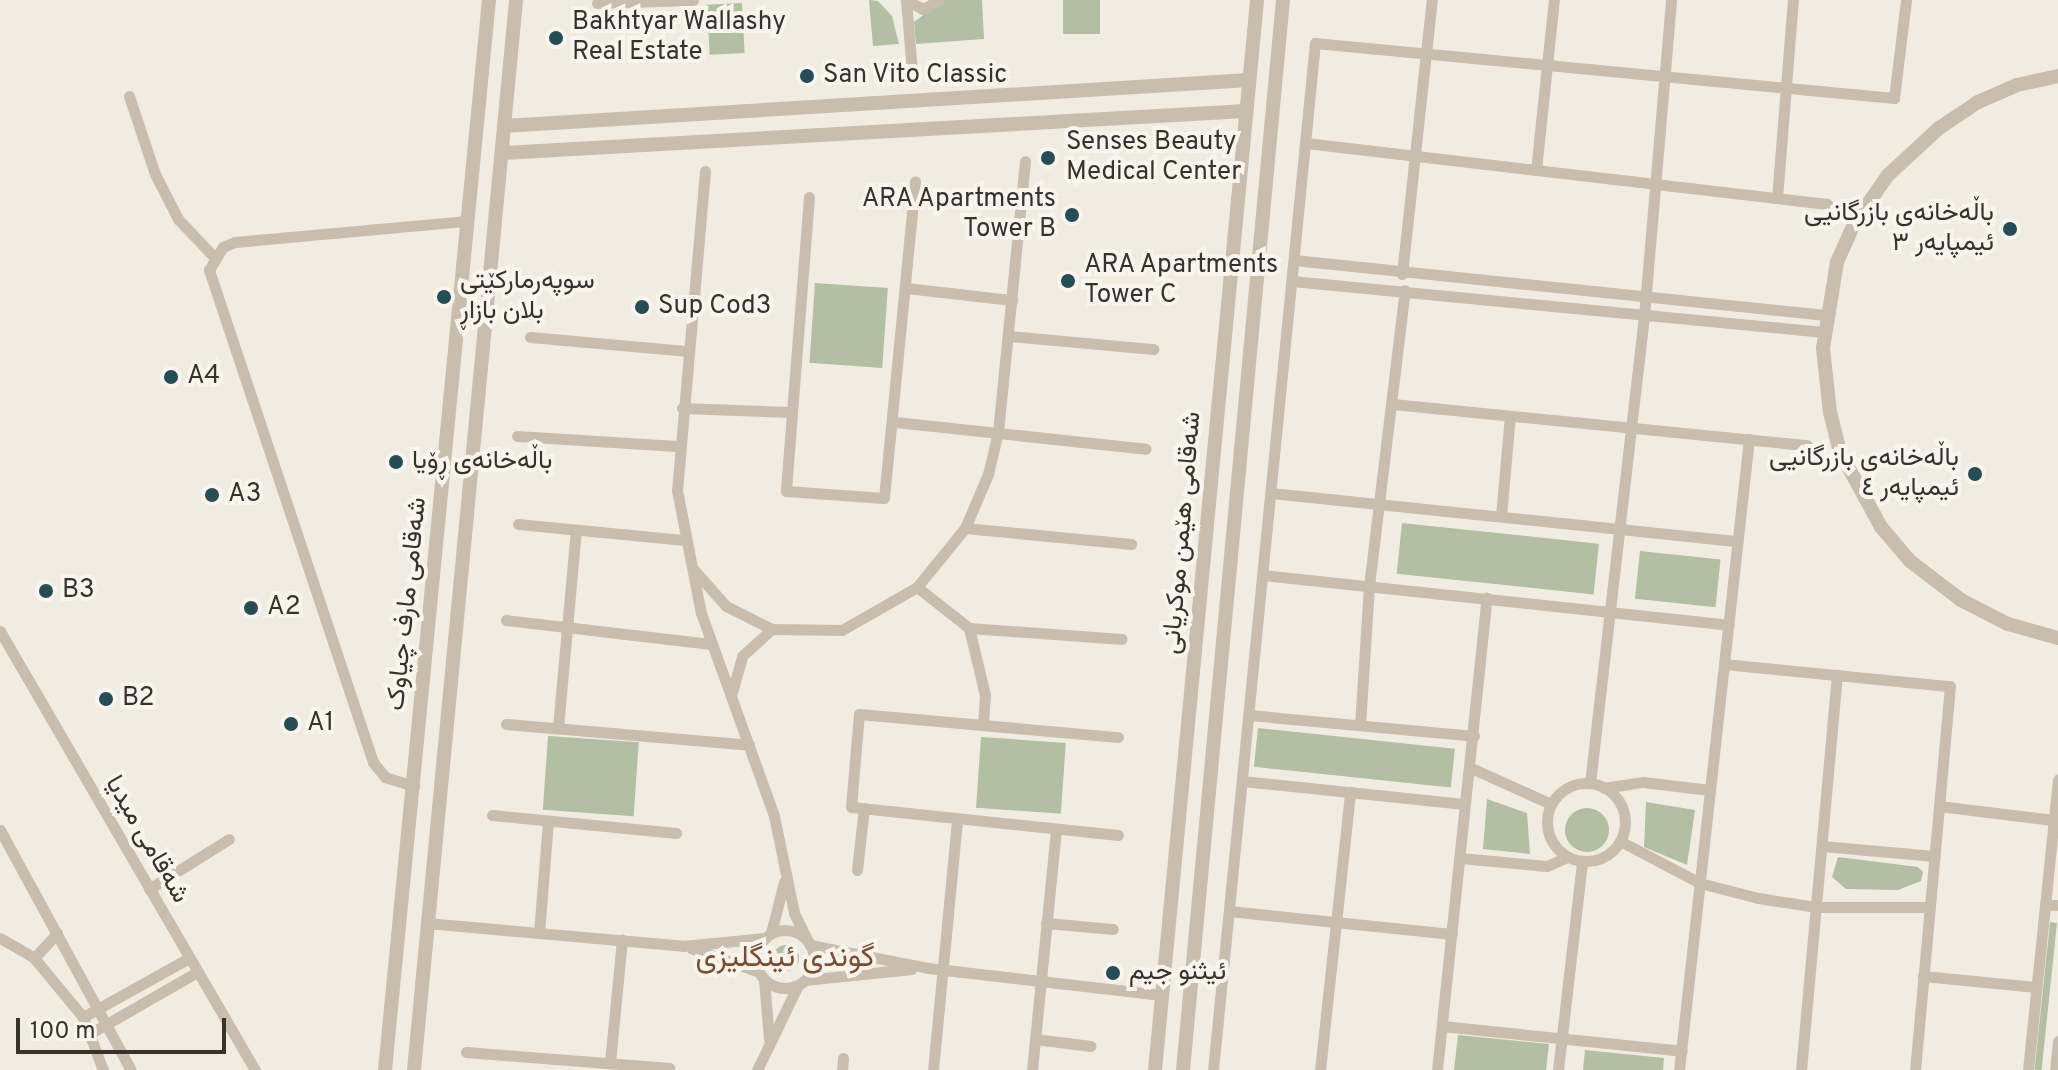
<!DOCTYPE html>
<html>
<head>
<meta charset="utf-8">
<style>
	body { margin:0 }
	#map { position:relative; width:2058px; height:1070px; overflow:hidden; background:#f1ece2; font-family:Overpass,Vazirmatn,sans-serif }
	div>[style] { position:absolute }
	.green>* { inset:0; background:#b2bfa3; transform-origin:0 0 }
	.round { border-radius:50% }
	.minor>* { height:11px; margin:-5.5px; padding:0 5.5px; transform-origin:5.5px; border-radius:5.5px; background:#c9beae }
	.minor>.ring { margin:-5.5px; padding:0; box-sizing:content-box; background:none; border:11px solid #c9beae; border-radius:50% }
	.tertiary>* { height:14px; margin:-7px; padding:0 7px; transform-origin:7px; border-radius:7px; background:#c9beae }
	.dots>* { width:22px; height:22px; translate:-50% -50%; box-sizing:border-box; border:4px solid #f9f5ee; border-radius:50% }
	span { translate:-50% -50%; white-space:nowrap; text-align:center; line-height:1.15; -webkit-text-stroke:8px #f9f5ee; paint-order:stroke }
	.poi-label { font-size:26px; color:#38312c }
	.left { translate:0 -50%; text-align:left }
	.right { translate:-100% -50%; text-align:right }
	.street-label { font-size:26px; color:#38312c }
	.quarter-label { font-size:30px; color:#7f4b2d }
	.scale { position:absolute; left:16px; top:1018px; width:210px; height:36px; box-sizing:border-box; border:4px solid #38312c; border-top:0; padding-left:10px; font-size:24px; line-height:28px; white-space:nowrap; color:#38312c; -webkit-text-stroke:6px #f9f5ee; paint-order:stroke }
</style>
</head>
<body>
<div id="map">
	<div class="green">
		<i style="clip-path:polygon(869px 0,878px 1px,892px 16px,899px 44px,873px 46px)"></i>
		<i style="clip-path:polygon(944px 0,982px 0,984px 39px,916px 44px,914px 22px)"></i>
		<i style="left:1063px;top:0;width:37px;height:34px"></i>
		<i style="left:742px;top:3px;width:50px;height:35px;rotate:87deg"></i>
		<i style="left:815px;top:283px;width:73px;height:80px;rotate:4deg"></i>
		<i style="left:1402px;top:523px;width:198px;height:51px;rotate:6deg"></i>
		<i style="left:1640px;top:551px;width:81px;height:48px;rotate:6deg"></i>
		<i style="left:1258px;top:728px;width:198px;height:39px;rotate:6deg"></i>
		<i style="left:548px;top:736px;width:91px;height:74px;rotate:4deg"></i>
		<i style="left:981px;top:737px;width:85px;height:71px;rotate:4deg"></i>
		<i style="clip-path:polygon(1487px 799px,1527px 813px,1530px 854px,1483px 849px)"></i>
		<i style="clip-path:polygon(1646px 802px,1695px 810px,1687px 865px,1644px 847px)"></i>
		<i class="round" style="left:1565px;top:808px;width:44px;height:44px"></i>
		<i style="clip-path:polygon(1838px 857px,1918px 867px,1923px 872px,1921px 881px,1898px 890px,1846px 889px,1832px 877px)"></i>
		<i style="left:2057px;top:923px;width:148px;height:7px;rotate:96deg"></i>
		<i class="round" style="left:773px;top:945px;width:26px;height:26px"></i>
		<i style="clip-path:polygon(1458px 1035px,1549px 1044px,1546px 1070px,1454px 1070px)"></i>
		<i style="clip-path:polygon(1585px 1050px,1664px 1058px,1663px 1070px,1583px 1070px)"></i>
	</div>
	<div class="minor">
		<i style="left:906px;top:0;width:72px;rotate:85.2deg"></i>
		<i style="left:906px;top:0;width:19px;rotate:28deg"></i>
		<i style="left:923px;top:9px;width:18px;rotate:-29deg"></i>
		<i style="left:597px;top:3px;width:96px;rotate:-1.8deg"></i>
		<i style="left:129px;top:96px;width:82px;rotate:71.6deg"></i>
		<i style="left:155px;top:174px;width:51px;rotate:62.9deg"></i>
		<i style="left:178px;top:219px;width:52px;rotate:46.5deg"></i>
		<i style="left:1306px;top:143px;width:525px;rotate:6.68deg"></i>
		<i style="left:1536px;top:170px;width:171px;rotate:-84deg"></i>
		<i style="left:705px;top:171px;width:320px;rotate:95deg"></i>
		<i style="left:677px;top:490px;width:125px;rotate:79deg"></i>
		<i style="left:701px;top:613px;width:216px;rotate:70.2deg"></i>
		<i style="left:774px;top:816px;width:99px;rotate:78.3deg"></i>
		<i style="left:794px;top:913px;width:30px;rotate:64deg"></i>
		<i style="left:809px;top:197px;width:295px;rotate:94.5deg"></i>
		<i style="left:786px;top:491px;width:98px;rotate:4.1deg"></i>
		<i style="left:884px;top:498px;width:318px;rotate:-84.4deg"></i>
		<i style="left:1777px;top:198px;width:199px;rotate:-85.4deg"></i>
		<i style="left:1294px;top:260px;width:534px;rotate:5.91deg"></i>
		<i style="left:1402px;top:274px;width:276px;rotate:-83.8deg"></i>
		<i style="left:1292px;top:281px;width:534px;rotate:5.48deg"></i>
		<i style="left:906px;top:288px;width:107px;rotate:6.5deg"></i>
		<i style="left:1009px;top:336px;width:145px;rotate:5.2deg"></i>
		<i style="left:530px;top:337px;width:159px;rotate:5.1deg"></i>
		<i style="left:1393px;top:404px;width:416px;rotate:5.7deg"></i>
		<i style="left:682px;top:408px;width:107px;rotate:2.1deg"></i>
		<i style="left:895px;top:422px;width:252px;rotate:6.1deg"></i>
		<i style="left:517px;top:436px;width:160px;rotate:3.6deg"></i>
		<i style="left:1271px;top:493px;width:469px;rotate:5.9deg"></i>
		<i style="left:1501px;top:516px;width:100px;rotate:-84.9deg"></i>
		<i style="left:518px;top:524px;width:168px;rotate:5.5deg"></i>
		<i style="left:965px;top:528px;width:167px;rotate:5.5deg"></i>
		<i style="left:694px;top:570px;width:48px;rotate:48.4deg"></i>
		<i style="left:726px;top:606px;width:51px;rotate:26.6deg"></i>
		<i style="left:772px;top:629px;width:70px;rotate:0.8deg"></i>
		<i style="left:842px;top:630px;width:86px;rotate:-29.8deg"></i>
		<i style="left:917px;top:587px;width:76px;rotate:-50.9deg"></i>
		<i style="left:965px;top:528px;width:59px;rotate:-66.9deg"></i>
		<i style="left:988px;top:474px;width:43px;rotate:-76.6deg"></i>
		<i style="left:998px;top:432px;width:272px;rotate:-84.3deg"></i>
		<i style="left:1263px;top:575px;width:468px;rotate:6.1deg"></i>
		<i style="left:917px;top:587px;width:66px;rotate:38.3deg"></i>
		<i style="left:969px;top:628px;width:69px;rotate:76.6deg"></i>
		<i style="left:985px;top:695px;width:29px;rotate:94deg"></i>
		<i style="left:506px;top:620px;width:206px;rotate:6.7deg"></i>
		<i style="left:969px;top:628px;width:153px;rotate:4.1deg"></i>
		<i style="left:0;top:631px;width:508px;rotate:59.85deg"></i>
		<i style="left:1724px;top:664px;width:227px;rotate:5.6deg"></i>
		<i style="left:1950px;top:686px;width:386px;rotate:95.2deg"></i>
		<i style="left:732px;top:692px;width:37px;rotate:-74deg"></i>
		<i style="left:742px;top:656px;width:40px;rotate:-42deg"></i>
		<i style="left:1249px;top:715px;width:226px;rotate:5.3deg"></i>
		<i style="left:506px;top:724px;width:244px;rotate:4.9deg"></i>
		<i style="left:1360px;top:725px;width:139px;rotate:-86.3deg"></i>
		<i style="left:1369px;top:586px;width:298px;rotate:-83.1deg"></i>
		<i style="left:558px;top:727px;width:198px;rotate:-84.8deg"></i>
		<i style="left:1469px;top:767px;width:90px;rotate:24.3deg"></i>
		<i style="left:1242px;top:781px;width:223px;rotate:5.9deg"></i>
		<i class="ring" style="left:1547px;top:783px;width:67px;height:67px"></i>
		<i style="left:1590px;top:783px;width:470px;rotate:-83.4deg"></i>
		<i style="left:1644px;top:316px;width:317px;rotate:-85.1deg"></i>
		<i style="left:414px;top:786px;width:30px;rotate:-163deg"></i>
		<i style="left:385px;top:777px;width:19px;rotate:-129deg"></i>
		<i style="left:373px;top:762px;width:519px;rotate:-108.43deg"></i>
		<i style="left:209px;top:270px;width:27px;rotate:-59deg"></i>
		<i style="left:223px;top:247px;width:13px;rotate:-23deg"></i>
		<i style="left:235px;top:242px;width:233px;rotate:-5.2deg"></i>
		<i style="left:1604px;top:788px;width:39px;rotate:-9deg"></i>
		<i style="left:1643px;top:782px;width:67px;rotate:6.8deg"></i>
		<i style="left:1939px;top:806px;width:115px;rotate:7deg"></i>
		<i style="left:492px;top:815px;width:185px;rotate:5.6deg"></i>
		<i style="left:0;top:830px;width:273px;rotate:61.4deg"></i>
		<i style="left:1118px;top:835px;width:268px;rotate:-174deg"></i>
		<i style="left:851px;top:807px;width:93px;rotate:-85.1deg"></i>
		<i style="left:859px;top:714px;width:260px;rotate:5.1deg"></i>
		<i style="left:1620px;top:841px;width:90px;rotate:27.7deg"></i>
		<i style="left:1700px;top:883px;width:60px;rotate:14.5deg"></i>
		<i style="left:1758px;top:898px;width:59px;rotate:8.8deg"></i>
		<i style="left:1816px;top:907px;width:114px"></i>
		<i style="left:1822px;top:846px;width:113px;rotate:5.1deg"></i>
		<i style="left:1460px;top:858px;width:87px;rotate:5.3deg"></i>
		<i style="left:1547px;top:866px;width:22px;rotate:-24deg"></i>
		<i style="left:857px;top:870px;width:62px;rotate:-83.6deg"></i>
		<i style="left:149px;top:889px;width:94px;rotate:-32deg"></i>
		<i style="left:2045px;top:905px;width:13px"></i>
		<i style="left:1229px;top:911px;width:224px;rotate:5.9deg"></i>
		<i style="left:427px;top:923px;width:257px;rotate:5.1deg"></i>
		<i style="left:683px;top:946px;width:82px;rotate:-5.6deg"></i>
		<i style="left:1046px;top:923px;width:67px;rotate:5.1deg"></i>
		<i class="ring" style="left:756px;top:930px;width:47px;height:47px"></i>
		<i style="left:539px;top:933px;width:112px;rotate:-85.4deg"></i>
		<i style="left:771px;top:933px;width:53px;rotate:-75.7deg"></i>
		<i style="left:0;top:938px;width:39px;rotate:30deg"></i>
		<i style="left:34px;top:958px;width:77px;rotate:50.3deg"></i>
		<i style="left:83px;top:1017px;width:57px;rotate:69.3deg"></i>
		<i style="left:810px;top:945px;width:120px;rotate:11deg"></i>
		<i style="left:928px;top:968px;width:236px;rotate:6.6deg"></i>
		<i style="left:691px;top:948px;width:72px;rotate:19.4deg"></i>
		<i style="left:34px;top:958px;width:34px;rotate:-47deg"></i>
		<i style="left:1923px;top:976px;width:114px;rotate:5.6deg"></i>
		<i style="left:764px;top:980px;width:59px;rotate:85.2deg"></i>
		<i style="left:805px;top:980px;width:107px;rotate:-5.9deg"></i>
		<i style="left:83px;top:1017px;width:121px;rotate:-29.1deg"></i>
		<i style="left:1442px;top:1026px;width:241px;rotate:5.9deg"></i>
		<i style="left:91px;top:1033px;width:122px;rotate:-29.9deg"></i>
		<i style="left:1035px;top:1039px;width:56px;rotate:7.1deg"></i>
		<i style="left:466px;top:1052px;width:204px;rotate:4.5deg"></i>
		<i style="left:610px;top:1062px;width:123px;rotate:-84.4deg"></i>
		<i style="left:757px;top:1070px;width:94px;rotate:-64.2deg"></i>
		<i style="left:842px;top:1070px;width:12px;rotate:-85deg"></i>
		<i style="left:933px;top:1070px;width:252px;rotate:-84.5deg"></i>
		<i style="left:1032px;top:1070px;width:242px;rotate:-84.3deg"></i>
		<i style="left:1213px;top:1070px;width:1032px;rotate:-84.33deg"></i>
		<i style="left:1315px;top:43px;width:582px;rotate:5.43deg"></i>
		<i style="left:1894px;top:98px;width:99px;rotate:-83deg"></i>
		<i style="left:1320px;top:1070px;width:280px;rotate:-83.8deg"></i>
		<i style="left:1437px;top:1070px;width:475px;rotate:-84deg"></i>
		<i style="left:1558px;top:1070px;width:209px;rotate:-83.4deg"></i>
		<i style="left:1679px;top:1070px;width:635px;rotate:-83.67deg"></i>
		<i style="left:1801px;top:1070px;width:397px;rotate:-84.8deg"></i>
		<i style="left:2028px;top:1070px;width:292px;rotate:-84.1deg"></i>
		<i style="left:2055px;top:1070px;width:29px;rotate:-84deg"></i>
	</div>
	<div class="tertiary">
		<i style="left:2058px;top:76px;width:42px;rotate:167.6deg"></i>
		<i style="left:2017px;top:85px;width:43px;rotate:156.4deg"></i>
		<i style="left:1978px;top:102px;width:47px;rotate:146.3deg"></i>
		<i style="left:1939px;top:128px;width:69px;rotate:137.3deg"></i>
		<i style="left:1888px;top:175px;width:60px;rotate:124.8deg"></i>
		<i style="left:1854px;top:224px;width:42px;rotate:114.1deg"></i>
		<i style="left:1837px;top:262px;width:87px;rotate:99.2deg"></i>
		<i style="left:1823px;top:348px;width:64px;rotate:83.8deg"></i>
		<i style="left:1830px;top:412px;width:41px;rotate:76deg"></i>
		<i style="left:1840px;top:452px;width:85px;rotate:61.3deg"></i>
		<i style="left:1881px;top:527px;width:45px;rotate:49.5deg"></i>
		<i style="left:1910px;top:561px;width:64px;rotate:37.4deg"></i>
		<i style="left:1961px;top:600px;width:53px;rotate:27.1deg"></i>
		<i style="left:2008px;top:624px;width:52px;rotate:15.6deg"></i>
		<i style="left:504px;top:126px;width:746px;rotate:-3.53deg"></i>
		<i style="left:502px;top:153px;width:745px;rotate:-3.23deg"></i>
		<i style="left:385px;top:1070px;width:1075px;rotate:-84.45deg"></i>
		<i style="left:414px;top:1070px;width:1075px;rotate:-84.55deg"></i>
		<i style="left:1155px;top:1070px;width:1075px;rotate:-84.55deg"></i>
		<i style="left:1183px;top:1070px;width:1075px;rotate:-84.66deg"></i>
	</div>
	<div class="dots">
		<i style="left:556px;top:38px;background:#254d56"></i>
		<i style="left:807px;top:76px;background:#254d56"></i>
		<i style="left:1048px;top:158px;background:#254d56"></i>
		<i style="left:1072px;top:215px;background:#254d56"></i>
		<i style="left:2010px;top:229px;background:#254d56"></i>
		<i style="left:1068px;top:281px;background:#254d56"></i>
		<i style="left:444px;top:297px;background:#254d56"></i>
		<i style="left:642px;top:307px;background:#254d56"></i>
		<i style="left:171px;top:377px;background:#254d56"></i>
		<i style="left:396px;top:462px;background:#254d56"></i>
		<i style="left:1975px;top:474px;background:#254d56"></i>
		<i style="left:212px;top:495px;background:#254d56"></i>
		<i style="left:46px;top:591px;background:#254d56"></i>
		<i style="left:251px;top:608px;background:#254d56"></i>
		<i style="left:106px;top:699px;background:#254d56"></i>
		<i style="left:291px;top:724px;background:#254d56"></i>
		<i style="left:1113px;top:973px;background:#254d56"></i>
	</div>
	<div class="poi-label">
		<span class="left" style="left:572px;top:38px">Bakhtyar Wallashy<br>Real Estate</span>
		<span class="left" style="left:823px;top:76px">San Vito Classic</span>
		<span class="left" style="left:1066px;top:158px">Senses Beauty<br>Medical Center</span>
		<span class="right" style="left:1056px;top:215px">ARA Apartments<br>Tower B</span>
		<span class="right" style="left:1994px;top:229px">باڵەخانەی بازرگانیی<br>ئیمپایەر ٣</span>
		<span class="left" style="left:1084px;top:281px">ARA Apartments<br>Tower C</span>
		<span class="left" style="left:460px;top:297px">سوپەرمارکێتی<br>بلان بازاڕ</span>
		<span class="left" style="left:658px;top:307px">Sup Cod3</span>
		<span class="left" style="left:187px;top:377px">A4</span>
		<span class="right" style="left:1959px;top:474px">باڵەخانەی بازرگانیی<br>ئیمپایەر ٤</span>
		<span class="left" style="left:412px;top:462px">باڵەخانەی ڕۆیا</span>
		<span class="left" style="left:228px;top:495px">A3</span>
		<span class="left" style="left:62px;top:591px">B3</span>
		<span class="left" style="left:267px;top:608px">A2</span>
		<span class="left" style="left:122px;top:699px">B2</span>
		<span class="left" style="left:307px;top:724px">A1</span>
		<span class="left" style="left:1129px;top:973px">ئيثنو جيم</span>
	</div>
	<div class="street-label">
		<span style="left:1183px;top:533px;rotate:-85deg">شەقامی هێمن موکریانی</span>
		<span style="left:408px;top:604px;rotate:-84deg">شەقامی مارف چیاوک</span>
		<span style="left:146px;top:840px;rotate:60deg">شەقامی میدیا</span>
	</div>
	<div class="quarter-label">
		<span style="left:785px;top:959px">گوندی ئینگلیزی</span>
	</div>
	<div class="scale">100 m</div>
</div>
</body>
</html>
